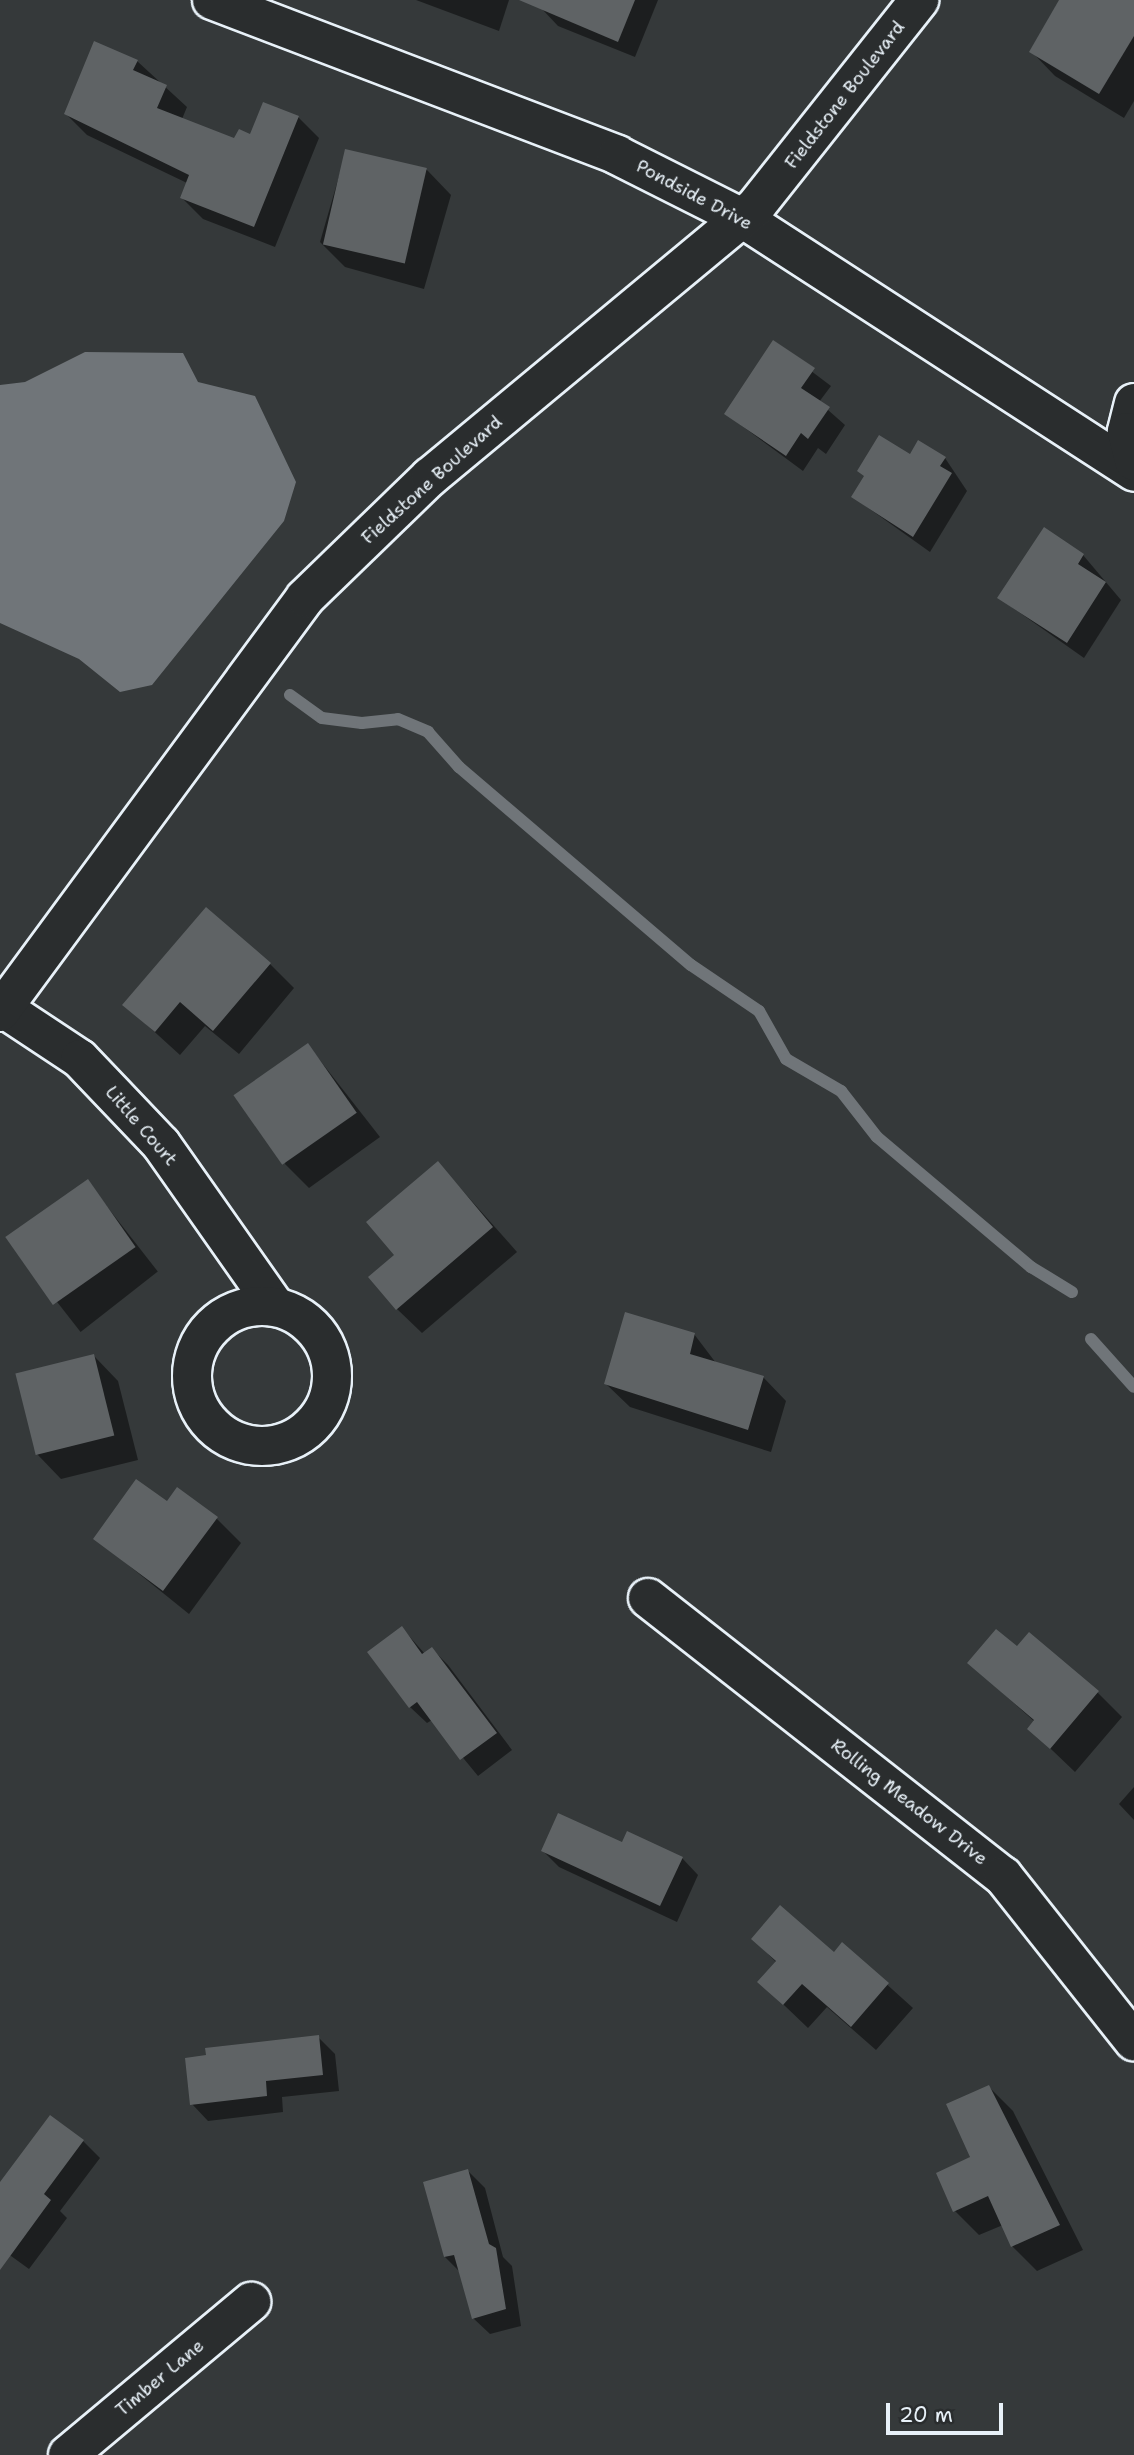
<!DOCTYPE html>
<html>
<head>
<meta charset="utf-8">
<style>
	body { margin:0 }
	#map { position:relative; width:1134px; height:2455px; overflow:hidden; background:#35393a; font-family:"Shantell Sans",sans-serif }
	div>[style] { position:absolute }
	.water>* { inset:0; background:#707579 }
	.shadow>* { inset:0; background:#0007; transform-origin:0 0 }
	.stream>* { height:12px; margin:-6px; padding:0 6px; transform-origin:6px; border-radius:6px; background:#707579 }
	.building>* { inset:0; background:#5f6365; transform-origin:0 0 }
	.roads { filter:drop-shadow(2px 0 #e8f1f8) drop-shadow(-2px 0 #e8f1f8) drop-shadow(0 2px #e8f1f8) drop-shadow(0 -2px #e8f1f8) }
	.minor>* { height:38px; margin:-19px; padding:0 19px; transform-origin:19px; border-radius:19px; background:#2a2d2e }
	.minor>.ring { margin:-19px; padding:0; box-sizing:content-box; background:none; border:38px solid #2a2d2e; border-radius:50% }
	span { translate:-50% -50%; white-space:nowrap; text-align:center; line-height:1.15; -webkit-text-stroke:5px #2a2d2e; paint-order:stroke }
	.street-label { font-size:18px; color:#e8f1f8 }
	.scale { position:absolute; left:886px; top:2403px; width:117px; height:32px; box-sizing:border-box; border:4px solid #e8f1f8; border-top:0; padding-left:9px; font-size:21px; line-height:24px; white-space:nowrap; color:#e8f1f8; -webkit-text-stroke:5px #2a2d2e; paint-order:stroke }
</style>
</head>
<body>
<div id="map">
	<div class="water">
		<i style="clip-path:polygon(85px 352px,183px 353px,198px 382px,255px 396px,296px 482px,284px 521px,152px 685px,120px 692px,79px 659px,0 623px,0 385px,25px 382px)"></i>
	</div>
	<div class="shadow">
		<i style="clip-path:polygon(416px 0,509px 0,499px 31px)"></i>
		<i style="clip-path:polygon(545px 0,658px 0,635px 57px,558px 26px,542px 9px)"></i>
		<i style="clip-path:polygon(1061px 0,1134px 0,1134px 101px,1124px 118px,1055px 76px,1031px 51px)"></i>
		<i style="clip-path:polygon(137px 61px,187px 107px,182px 119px,235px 141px,298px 117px,319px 138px,275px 247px,203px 219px,182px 198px,187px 183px,87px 135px,66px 114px)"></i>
		<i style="clip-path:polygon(346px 152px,427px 170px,451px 195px,424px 289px,345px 267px,320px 242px)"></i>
		<i style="clip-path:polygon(774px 343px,831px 386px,819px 402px,845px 425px,826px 454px,818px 448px,803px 471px,726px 414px)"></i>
		<i style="clip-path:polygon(910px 456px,945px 458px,967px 491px,930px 552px,853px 497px,865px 477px)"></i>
		<i style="clip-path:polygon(1083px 555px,1121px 600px,1084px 658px,999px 598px)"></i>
		<i style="clip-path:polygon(270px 964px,294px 988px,239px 1054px,205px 1026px,180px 1055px,125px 1005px)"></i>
		<i style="clip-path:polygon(308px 1045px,380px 1137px,309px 1188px,285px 1164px)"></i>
		<i style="clip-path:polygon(438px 1163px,517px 1252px,422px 1333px,397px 1309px,396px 1255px)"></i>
		<i style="left:87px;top:1181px;width:115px;height:98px;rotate:52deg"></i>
		<i style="clip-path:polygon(694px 1334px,716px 1363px,763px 1377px,786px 1401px,771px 1452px,630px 1407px,606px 1384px)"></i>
		<i style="clip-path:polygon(94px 1356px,118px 1381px,138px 1460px,61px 1479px,37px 1454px)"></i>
		<i style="clip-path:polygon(216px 1518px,241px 1543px,189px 1614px,96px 1539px)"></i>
		<i style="clip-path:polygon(402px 1628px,425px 1654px,432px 1649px,448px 1665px,512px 1750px,478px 1776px,432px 1720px,427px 1723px,410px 1707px)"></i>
		<i style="clip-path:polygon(1017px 1649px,1097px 1692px,1122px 1717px,1075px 1772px,1030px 1729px,1035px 1722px,969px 1663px)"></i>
		<i style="clip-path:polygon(1134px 1787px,1134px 1820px,1119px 1804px)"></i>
		<i style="clip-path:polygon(623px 1845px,682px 1858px,698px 1875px,677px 1922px,559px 1867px,543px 1851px)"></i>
		<i style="clip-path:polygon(753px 1939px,834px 1954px,842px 1944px,913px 2008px,876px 2050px,827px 2007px,808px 2028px,760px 1982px,777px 1963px)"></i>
		<i style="clip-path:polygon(318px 2037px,335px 2054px,339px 2091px,282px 2097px,283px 2112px,208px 2121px,192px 2104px)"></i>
		<i style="clip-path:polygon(989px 2087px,1013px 2111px,1083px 2250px,1037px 2271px,1012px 2246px,1003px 2225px,979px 2235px,955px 2211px)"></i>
		<i style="clip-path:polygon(83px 2141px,100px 2158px,60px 2211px,67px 2218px,29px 2269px,0 2248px,0 2185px)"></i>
		<i style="clip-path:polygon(468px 2171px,485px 2188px,503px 2257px,512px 2266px,521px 2326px,490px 2334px,473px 2318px,460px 2272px,445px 2257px)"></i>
	</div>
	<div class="stream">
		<i style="left:290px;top:695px;width:39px;rotate:36deg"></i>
		<i style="left:322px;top:718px;width:40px;rotate:7.1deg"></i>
		<i style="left:362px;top:723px;width:36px;rotate:-6deg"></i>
		<i style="left:398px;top:719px;width:33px;rotate:23deg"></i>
		<i style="left:428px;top:732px;width:47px;rotate:48.5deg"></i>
		<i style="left:459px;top:767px;width:305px;rotate:40.5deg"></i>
		<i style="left:691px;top:965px;width:82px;rotate:34.1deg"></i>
		<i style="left:759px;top:1011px;width:55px;rotate:60.6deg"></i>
		<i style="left:786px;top:1059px;width:64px;rotate:30.2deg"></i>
		<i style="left:841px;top:1091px;width:58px;rotate:52deg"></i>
		<i style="left:877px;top:1137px;width:202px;rotate:40.2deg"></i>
		<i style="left:1031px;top:1267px;width:48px;rotate:31.4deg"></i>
		<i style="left:1091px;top:1339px;width:64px;rotate:48.1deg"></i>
	</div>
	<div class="building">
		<i style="clip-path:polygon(519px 0,635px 0,618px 42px)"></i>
		<i style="clip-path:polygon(1059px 0,1134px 0,1134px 36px,1099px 94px,1029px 52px)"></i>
		<i style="clip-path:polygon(94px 41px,138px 60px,133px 70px,167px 85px,157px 108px,234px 138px,239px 129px,250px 134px,263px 102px,299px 116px,254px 227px,180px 198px,189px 175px,64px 114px)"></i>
		<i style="left:345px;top:149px;width:84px;height:98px;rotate:13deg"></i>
		<i style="clip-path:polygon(773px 340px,815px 368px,801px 388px,830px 407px,808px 439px,801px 433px,786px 456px,724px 414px)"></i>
		<i style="clip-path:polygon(879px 435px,910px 454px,918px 440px,946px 457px,940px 466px,952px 473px,913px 537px,851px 497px,864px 476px,857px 471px)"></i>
		<i style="clip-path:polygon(1044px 527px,1084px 554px,1078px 564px,1106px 582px,1067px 643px,997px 598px)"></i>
		<i style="clip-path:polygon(206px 907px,271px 963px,213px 1031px,180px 1002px,155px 1032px,122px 1005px)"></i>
		<i style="left:308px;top:1043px;width:85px;height:91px;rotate:55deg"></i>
		<i style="clip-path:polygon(438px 1161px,493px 1227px,396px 1310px,368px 1277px,394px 1255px,366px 1222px)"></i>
		<i style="left:88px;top:1179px;width:83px;height:101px;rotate:55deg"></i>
		<i style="clip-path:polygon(625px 1312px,695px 1333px,690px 1354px,764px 1376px,748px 1430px,604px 1384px)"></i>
		<i style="left:94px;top:1354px;width:84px;height:81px;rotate:76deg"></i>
		<i style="clip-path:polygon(136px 1479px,167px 1501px,177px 1487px,218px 1517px,163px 1591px,93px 1539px)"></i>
		<i style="clip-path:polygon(402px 1626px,422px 1654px,432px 1647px,497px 1733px,460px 1760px,417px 1702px,409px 1708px,367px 1652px)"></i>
		<i style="clip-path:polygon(996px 1629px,1017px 1646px,1029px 1632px,1099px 1691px,1050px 1749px,1027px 1729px,1034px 1720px,967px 1663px)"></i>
		<i style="clip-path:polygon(558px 1813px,622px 1842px,627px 1831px,683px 1857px,660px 1906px,541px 1851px)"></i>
		<i style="clip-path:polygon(780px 1905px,834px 1952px,842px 1942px,889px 1983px,851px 2027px,802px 1984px,783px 2005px,757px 1982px,776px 1961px,751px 1939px)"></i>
		<i style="clip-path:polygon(319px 2035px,323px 2075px,266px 2081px,267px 2096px,190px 2105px,185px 2058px,206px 2055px,205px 2048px)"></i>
		<i style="clip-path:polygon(989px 2085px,1060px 2225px,1011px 2247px,988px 2196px,953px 2212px,936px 2173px,970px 2157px,946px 2104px)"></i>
		<i style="clip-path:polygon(50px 2115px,84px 2140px,44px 2194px,51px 2200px,0 2270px,0 2182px)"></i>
		<i style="clip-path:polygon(468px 2169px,489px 2244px,496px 2248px,506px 2309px,472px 2319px,454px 2255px,444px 2257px,423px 2182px)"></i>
	</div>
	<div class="roads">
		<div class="minor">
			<i style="left:212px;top:0;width:434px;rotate:20.9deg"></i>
			<i style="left:617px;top:155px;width:140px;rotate:26.7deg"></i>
			<i style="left:742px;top:218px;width:467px;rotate:32.9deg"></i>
			<i style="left:1134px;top:403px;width:30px;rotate:104deg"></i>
			<i style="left:1127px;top:432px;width:30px;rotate:76deg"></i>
			<i style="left:3px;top:1008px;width:92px;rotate:33.5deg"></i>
			<i style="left:80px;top:1059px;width:117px;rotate:46.4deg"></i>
			<i style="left:161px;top:1144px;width:198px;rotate:54.9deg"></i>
			<i style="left:0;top:1012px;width:514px;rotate:-53.62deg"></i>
			<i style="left:305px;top:598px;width:174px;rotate:-44.1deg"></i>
			<i style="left:430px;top:477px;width:424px;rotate:-39.7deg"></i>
			<i style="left:756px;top:206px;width:263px;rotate:-51.6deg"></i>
			<i class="ring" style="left:192px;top:1306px;width:102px;height:102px"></i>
			<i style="left:648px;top:1598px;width:451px;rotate:38.1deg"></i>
			<i style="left:1003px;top:1876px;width:211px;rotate:51.6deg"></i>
			<i style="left:68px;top:2455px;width:239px;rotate:-39.9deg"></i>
		</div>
	</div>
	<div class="street-label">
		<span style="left:845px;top:95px;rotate:-52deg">Fieldstone Boulevard</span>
		<span style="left:694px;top:195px;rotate:28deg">Pondside Drive</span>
		<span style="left:432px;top:480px;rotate:-42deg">Fieldstone Boulevard</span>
		<span style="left:141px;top:1126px;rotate:49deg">Little Court</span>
		<span style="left:909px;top:1802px;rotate:38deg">Rolling Meadow Drive</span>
		<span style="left:160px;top:2378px;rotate:-40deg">Timber Lane</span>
	</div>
	<div class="scale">20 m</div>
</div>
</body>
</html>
